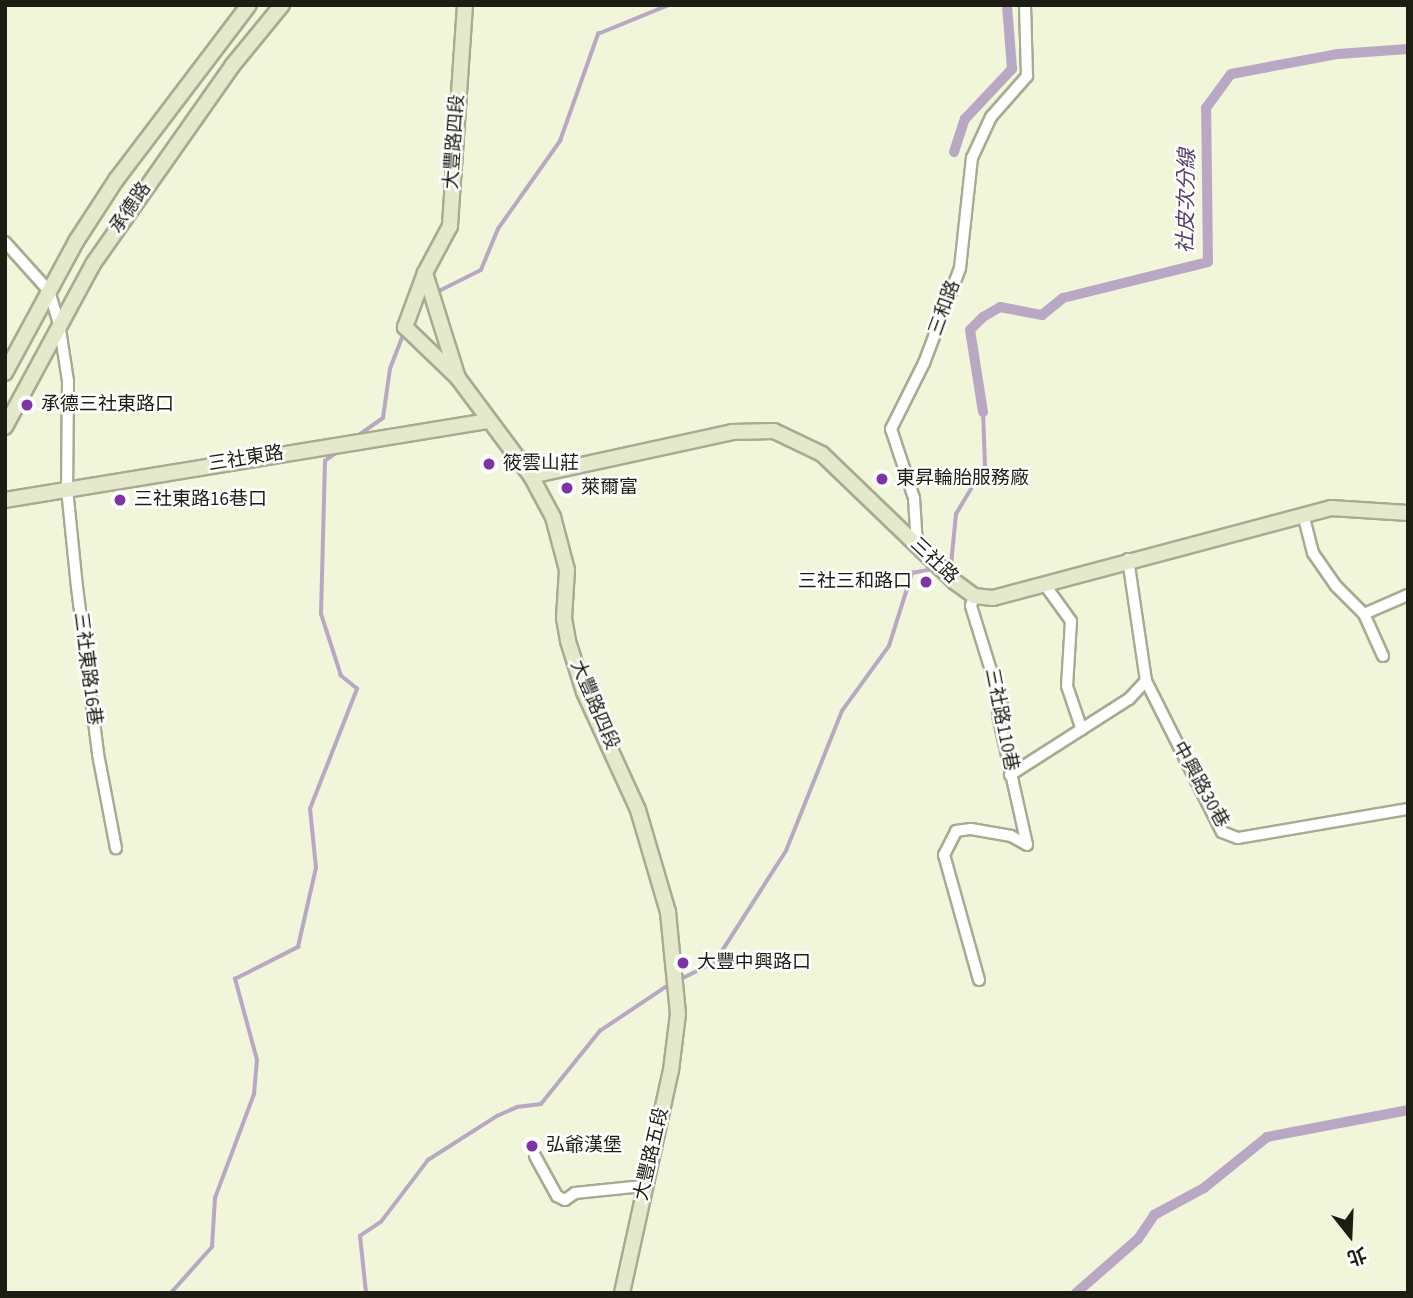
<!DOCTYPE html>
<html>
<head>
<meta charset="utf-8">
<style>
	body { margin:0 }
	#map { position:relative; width:1413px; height:1298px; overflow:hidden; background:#f1f5da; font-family:"Source Sans 3","Noto Sans TC",sans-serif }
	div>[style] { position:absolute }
	.stream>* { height:3.5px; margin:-1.75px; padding:0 1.75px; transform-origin:1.75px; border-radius:1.75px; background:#b8a8c3 }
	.canal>* { height:10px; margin:-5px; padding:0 5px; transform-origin:5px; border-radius:5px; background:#b8a8c3 }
	.roads { filter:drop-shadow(2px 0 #a7ab92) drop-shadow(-2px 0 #a7ab92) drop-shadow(0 2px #a7ab92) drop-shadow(0 -2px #a7ab92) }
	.street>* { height:10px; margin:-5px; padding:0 5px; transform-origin:5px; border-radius:5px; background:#fff }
	.secondary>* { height:14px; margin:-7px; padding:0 7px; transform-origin:7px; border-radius:7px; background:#e5e8cb }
	.dots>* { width:19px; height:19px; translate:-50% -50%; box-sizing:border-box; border:4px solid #fff; border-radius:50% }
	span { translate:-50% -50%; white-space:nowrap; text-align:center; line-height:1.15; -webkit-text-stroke:5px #fff; paint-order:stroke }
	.street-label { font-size:19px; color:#1c1d13 }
	.poi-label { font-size:19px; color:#1c1d13 }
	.left { translate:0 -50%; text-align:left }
	.right { translate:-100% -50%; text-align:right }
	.water-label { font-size:21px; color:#594069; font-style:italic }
	.frame { position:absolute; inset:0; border:7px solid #1c1d13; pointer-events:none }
	.north { position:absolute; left:1315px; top:1200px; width:70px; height:70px; -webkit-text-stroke:5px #fff; paint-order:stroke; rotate:162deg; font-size:19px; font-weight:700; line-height:28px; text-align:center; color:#1c1d13 }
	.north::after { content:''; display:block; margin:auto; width:24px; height:32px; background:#1c1d13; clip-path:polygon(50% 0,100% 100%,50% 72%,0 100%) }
</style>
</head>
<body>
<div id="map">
	<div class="stream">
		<i style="left:435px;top:293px;width:51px;rotate:-26.6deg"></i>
		<i style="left:481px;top:270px;width:44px;rotate:-67.5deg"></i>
		<i style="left:498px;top:229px;width:108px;rotate:-54.8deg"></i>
		<i style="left:560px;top:141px;width:114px;rotate:-70.4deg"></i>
		<i style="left:598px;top:34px;width:77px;rotate:-22.2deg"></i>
		<i style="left:356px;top:437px;width:33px;rotate:-35deg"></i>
		<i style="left:383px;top:418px;width:49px;rotate:-81.9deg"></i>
		<i style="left:390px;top:369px;width:40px;rotate:-69deg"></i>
		<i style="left:944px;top:566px;width:7px;rotate:-8deg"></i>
		<i style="left:951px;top:565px;width:51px;rotate:-84.4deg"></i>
		<i style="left:956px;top:514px;width:56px;rotate:-58.9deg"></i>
		<i style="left:985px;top:466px;width:54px;rotate:-92.1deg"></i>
		<i style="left:677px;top:981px;width:42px;rotate:-26.6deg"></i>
		<i style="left:715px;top:962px;width:132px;rotate:-57.4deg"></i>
		<i style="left:786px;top:851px;width:151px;rotate:-68.2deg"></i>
		<i style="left:842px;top:711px;width:80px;rotate:-54.1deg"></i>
		<i style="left:889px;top:646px;width:77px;rotate:-72.5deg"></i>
		<i style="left:912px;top:573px;width:21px;rotate:-11deg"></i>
		<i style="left:171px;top:1293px;width:62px;rotate:-48.3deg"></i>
		<i style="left:212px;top:1247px;width:49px;rotate:-86.5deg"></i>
		<i style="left:215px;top:1198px;width:111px;rotate:-69.4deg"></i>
		<i style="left:254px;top:1094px;width:34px;rotate:-85deg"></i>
		<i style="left:257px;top:1060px;width:84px;rotate:-105.2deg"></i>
		<i style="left:235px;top:979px;width:71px;rotate:-26.9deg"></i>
		<i style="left:298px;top:947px;width:81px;rotate:-77.2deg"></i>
		<i style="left:316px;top:868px;width:59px;rotate:-95.8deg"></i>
		<i style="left:310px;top:809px;width:129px;rotate:-68.6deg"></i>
		<i style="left:357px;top:689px;width:21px;rotate:-141deg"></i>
		<i style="left:341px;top:676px;width:65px;rotate:-107.9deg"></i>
		<i style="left:321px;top:614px;width:153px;rotate:-88.5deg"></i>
		<i style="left:325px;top:461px;width:17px;rotate:-36deg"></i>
		<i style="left:366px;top:1293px;width:57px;rotate:-96deg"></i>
		<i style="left:360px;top:1236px;width:25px;rotate:-34deg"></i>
		<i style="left:381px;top:1222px;width:78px;rotate:-52.8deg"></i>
		<i style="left:428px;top:1160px;width:82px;rotate:-32.5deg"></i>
		<i style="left:497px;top:1116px;width:22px;rotate:-24deg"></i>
		<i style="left:517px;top:1107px;width:24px;rotate:-7deg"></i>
		<i style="left:541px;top:1104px;width:94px;rotate:-51.1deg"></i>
		<i style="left:600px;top:1031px;width:84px;rotate:-33.9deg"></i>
	</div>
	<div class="canal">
		<i style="left:954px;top:152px;width:35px;rotate:-72deg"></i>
		<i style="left:965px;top:119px;width:69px;rotate:-46.8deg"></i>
		<i style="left:1012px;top:69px;width:64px;rotate:-94.5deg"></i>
		<i style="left:983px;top:412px;width:83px;rotate:-99deg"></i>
		<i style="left:970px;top:330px;width:18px;rotate:-45deg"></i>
		<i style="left:983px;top:317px;width:20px;rotate:-30deg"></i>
		<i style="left:1000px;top:307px;width:43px;rotate:10.8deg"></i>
		<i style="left:1042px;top:315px;width:27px;rotate:-39deg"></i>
		<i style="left:1063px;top:298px;width:149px;rotate:-13.9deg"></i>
		<i style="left:1208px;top:262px;width:154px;rotate:-90.7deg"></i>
		<i style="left:1206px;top:108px;width:42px;rotate:-53.7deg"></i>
		<i style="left:1231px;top:74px;width:109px;rotate:-10.6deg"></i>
		<i style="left:1338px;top:54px;width:70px;rotate:-4.1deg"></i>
		<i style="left:1076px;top:1293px;width:82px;rotate:-41.1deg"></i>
		<i style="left:1138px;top:1239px;width:29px;rotate:-56deg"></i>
		<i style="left:1154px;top:1215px;width:57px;rotate:-28.4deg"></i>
		<i style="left:1204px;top:1188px;width:81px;rotate:-39deg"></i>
		<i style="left:1267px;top:1137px;width:144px;rotate:-10.8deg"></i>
	</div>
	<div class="roads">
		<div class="street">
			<i style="left:5px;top:242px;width:66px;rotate:48.1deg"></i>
			<i style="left:49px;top:291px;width:34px;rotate:73deg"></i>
			<i style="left:59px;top:323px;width:59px;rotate:81.2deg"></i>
			<i style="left:68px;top:381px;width:108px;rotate:90.5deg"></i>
			<i style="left:67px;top:489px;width:99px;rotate:84.2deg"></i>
			<i style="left:77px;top:587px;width:168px;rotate:82.8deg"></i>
			<i style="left:98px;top:754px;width:96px;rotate:79.2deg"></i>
			<i style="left:1303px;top:514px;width:40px;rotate:75.6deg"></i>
			<i style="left:1313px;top:553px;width:40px;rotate:55.1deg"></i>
			<i style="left:1336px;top:586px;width:40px;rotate:45deg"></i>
			<i style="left:917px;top:545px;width:47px;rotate:-93.7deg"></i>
			<i style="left:914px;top:498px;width:73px;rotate:-108.4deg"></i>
			<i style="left:891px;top:429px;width:74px;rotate:-63.4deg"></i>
			<i style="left:924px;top:363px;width:102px;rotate:-69.2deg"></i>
			<i style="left:960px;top:268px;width:111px;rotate:-83.8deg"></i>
			<i style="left:972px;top:158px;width:45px;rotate:-65.1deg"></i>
			<i style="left:991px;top:117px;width:55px;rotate:-48.7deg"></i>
			<i style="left:1027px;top:76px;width:71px;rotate:-91.6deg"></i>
			<i style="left:1128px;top:559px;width:123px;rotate:81.6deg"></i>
			<i style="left:1146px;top:681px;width:169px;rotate:63.3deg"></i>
			<i style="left:1222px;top:832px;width:17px;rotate:21deg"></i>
			<i style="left:1238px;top:838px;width:172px;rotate:-9.7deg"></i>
			<i style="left:1045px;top:585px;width:44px;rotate:54.2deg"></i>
			<i style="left:1071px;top:621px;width:65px;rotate:93.5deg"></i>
			<i style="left:1067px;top:686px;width:46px;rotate:71.2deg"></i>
			<i style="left:974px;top:596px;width:10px;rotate:107deg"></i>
			<i style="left:971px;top:606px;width:105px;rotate:72.8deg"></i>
			<i style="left:1002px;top:706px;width:10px;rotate:114deg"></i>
			<i style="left:998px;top:715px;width:133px;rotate:77.4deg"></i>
			<i style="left:1383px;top:656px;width:46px;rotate:-114.3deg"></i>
			<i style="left:1364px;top:614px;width:48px;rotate:-23.4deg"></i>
			<i style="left:1010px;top:775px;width:141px;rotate:-32.6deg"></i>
			<i style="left:1129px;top:699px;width:25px;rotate:-47deg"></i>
			<i style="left:979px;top:980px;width:130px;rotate:-105.6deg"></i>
			<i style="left:944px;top:855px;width:27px;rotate:-63deg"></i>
			<i style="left:956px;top:831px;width:15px;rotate:-8deg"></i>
			<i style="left:971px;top:829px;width:41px;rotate:9.9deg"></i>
			<i style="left:1011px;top:836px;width:18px;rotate:29deg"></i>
			<i style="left:535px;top:1156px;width:46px;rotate:61.2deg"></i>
			<i style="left:557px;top:1196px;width:9px;rotate:27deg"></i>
			<i style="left:565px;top:1200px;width:12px;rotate:-35deg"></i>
			<i style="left:575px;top:1193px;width:68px;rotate:-5.9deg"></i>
		</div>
		<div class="secondary">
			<i style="left:465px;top:5px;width:222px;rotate:93.9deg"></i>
			<i style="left:450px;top:226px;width:53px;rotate:118deg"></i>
			<i style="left:425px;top:273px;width:58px;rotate:110.3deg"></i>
			<i style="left:405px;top:327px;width:74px;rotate:43.9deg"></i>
			<i style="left:458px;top:378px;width:122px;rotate:53.3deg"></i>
			<i style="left:531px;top:476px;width:47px;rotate:61.8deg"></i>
			<i style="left:553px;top:517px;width:55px;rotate:75.2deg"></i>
			<i style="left:567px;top:570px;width:48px;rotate:93.6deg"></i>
			<i style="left:564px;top:618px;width:23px;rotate:80deg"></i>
			<i style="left:568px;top:641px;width:53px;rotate:72.6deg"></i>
			<i style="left:584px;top:692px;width:130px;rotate:65.4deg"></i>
			<i style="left:638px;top:810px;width:106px;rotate:73.6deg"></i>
			<i style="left:668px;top:912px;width:102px;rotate:84.4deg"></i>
			<i style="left:678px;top:1014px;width:56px;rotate:97.1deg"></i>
			<i style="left:671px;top:1070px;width:228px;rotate:102.4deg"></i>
			<i style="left:425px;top:273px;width:110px;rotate:72.6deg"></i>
			<i style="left:5px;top:373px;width:151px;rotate:-61.6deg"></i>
			<i style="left:77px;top:240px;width:72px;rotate:-57deg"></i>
			<i style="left:116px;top:180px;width:220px;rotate:-52.8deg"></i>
			<i style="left:5px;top:427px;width:185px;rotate:-61.6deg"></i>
			<i style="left:93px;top:264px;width:242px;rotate:-54.9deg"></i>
			<i style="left:232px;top:66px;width:79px;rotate:-50.7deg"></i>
			<i style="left:531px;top:476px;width:206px;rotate:-12.3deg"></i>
			<i style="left:732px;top:432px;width:42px;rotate:-1.4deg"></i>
			<i style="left:774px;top:431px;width:53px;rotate:25.6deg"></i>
			<i style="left:822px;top:454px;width:185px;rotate:43.9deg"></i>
			<i style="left:955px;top:582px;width:24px;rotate:36deg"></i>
			<i style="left:974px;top:596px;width:19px;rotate:6deg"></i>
			<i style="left:993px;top:598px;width:350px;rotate:-14.9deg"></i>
			<i style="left:1331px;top:508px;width:77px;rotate:3.7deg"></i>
			<i style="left:5px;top:500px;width:489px;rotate:-9.3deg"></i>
		</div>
	</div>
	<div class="dots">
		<i style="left:27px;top:405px;background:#7f34a6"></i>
		<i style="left:489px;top:464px;background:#7f34a6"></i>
		<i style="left:882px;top:479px;background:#7f34a6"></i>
		<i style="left:567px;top:488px;background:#7f34a6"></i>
		<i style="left:120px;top:500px;background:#7f34a6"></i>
		<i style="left:926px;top:582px;background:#7f34a6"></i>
		<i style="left:683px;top:963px;background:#7f34a6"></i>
		<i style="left:532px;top:1146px;background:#7f34a6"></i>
	</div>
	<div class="street-label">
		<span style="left:455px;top:142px;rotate:-86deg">大豐路四段</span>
		<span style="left:131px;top:208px;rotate:-56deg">承德路</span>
		<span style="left:945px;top:308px;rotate:-70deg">三和路</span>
		<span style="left:246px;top:459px;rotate:-9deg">三社東路</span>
		<span style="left:934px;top:561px;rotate:43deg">三社路</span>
		<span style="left:87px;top:669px;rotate:83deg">三社東路16巷</span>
		<span style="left:594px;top:705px;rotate:67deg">大豐路四段</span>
		<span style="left:1001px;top:720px;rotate:79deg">三社路110巷</span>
		<span style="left:1200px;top:785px;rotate:61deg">中興路30巷</span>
		<span style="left:652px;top:1154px;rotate:-77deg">大豐路五段</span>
	</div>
	<div class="poi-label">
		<span class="left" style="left:41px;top:405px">承德三社東路口</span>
		<span class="left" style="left:503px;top:464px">筱雲山莊</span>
		<span class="left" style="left:896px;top:479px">東昇輪胎服務廠</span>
		<span class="left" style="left:581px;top:488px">萊爾富</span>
		<span class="left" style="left:134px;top:500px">三社東路16巷口</span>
		<span class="right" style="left:912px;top:582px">三社三和路口</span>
		<span class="left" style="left:697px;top:963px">大豐中興路口</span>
		<span class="left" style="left:546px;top:1146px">弘爺漢堡</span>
	</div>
	<div class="water-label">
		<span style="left:1186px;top:201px;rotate:-89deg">社皮次分線</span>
	</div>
	<div class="frame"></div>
	<div class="north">北</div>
</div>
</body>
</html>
